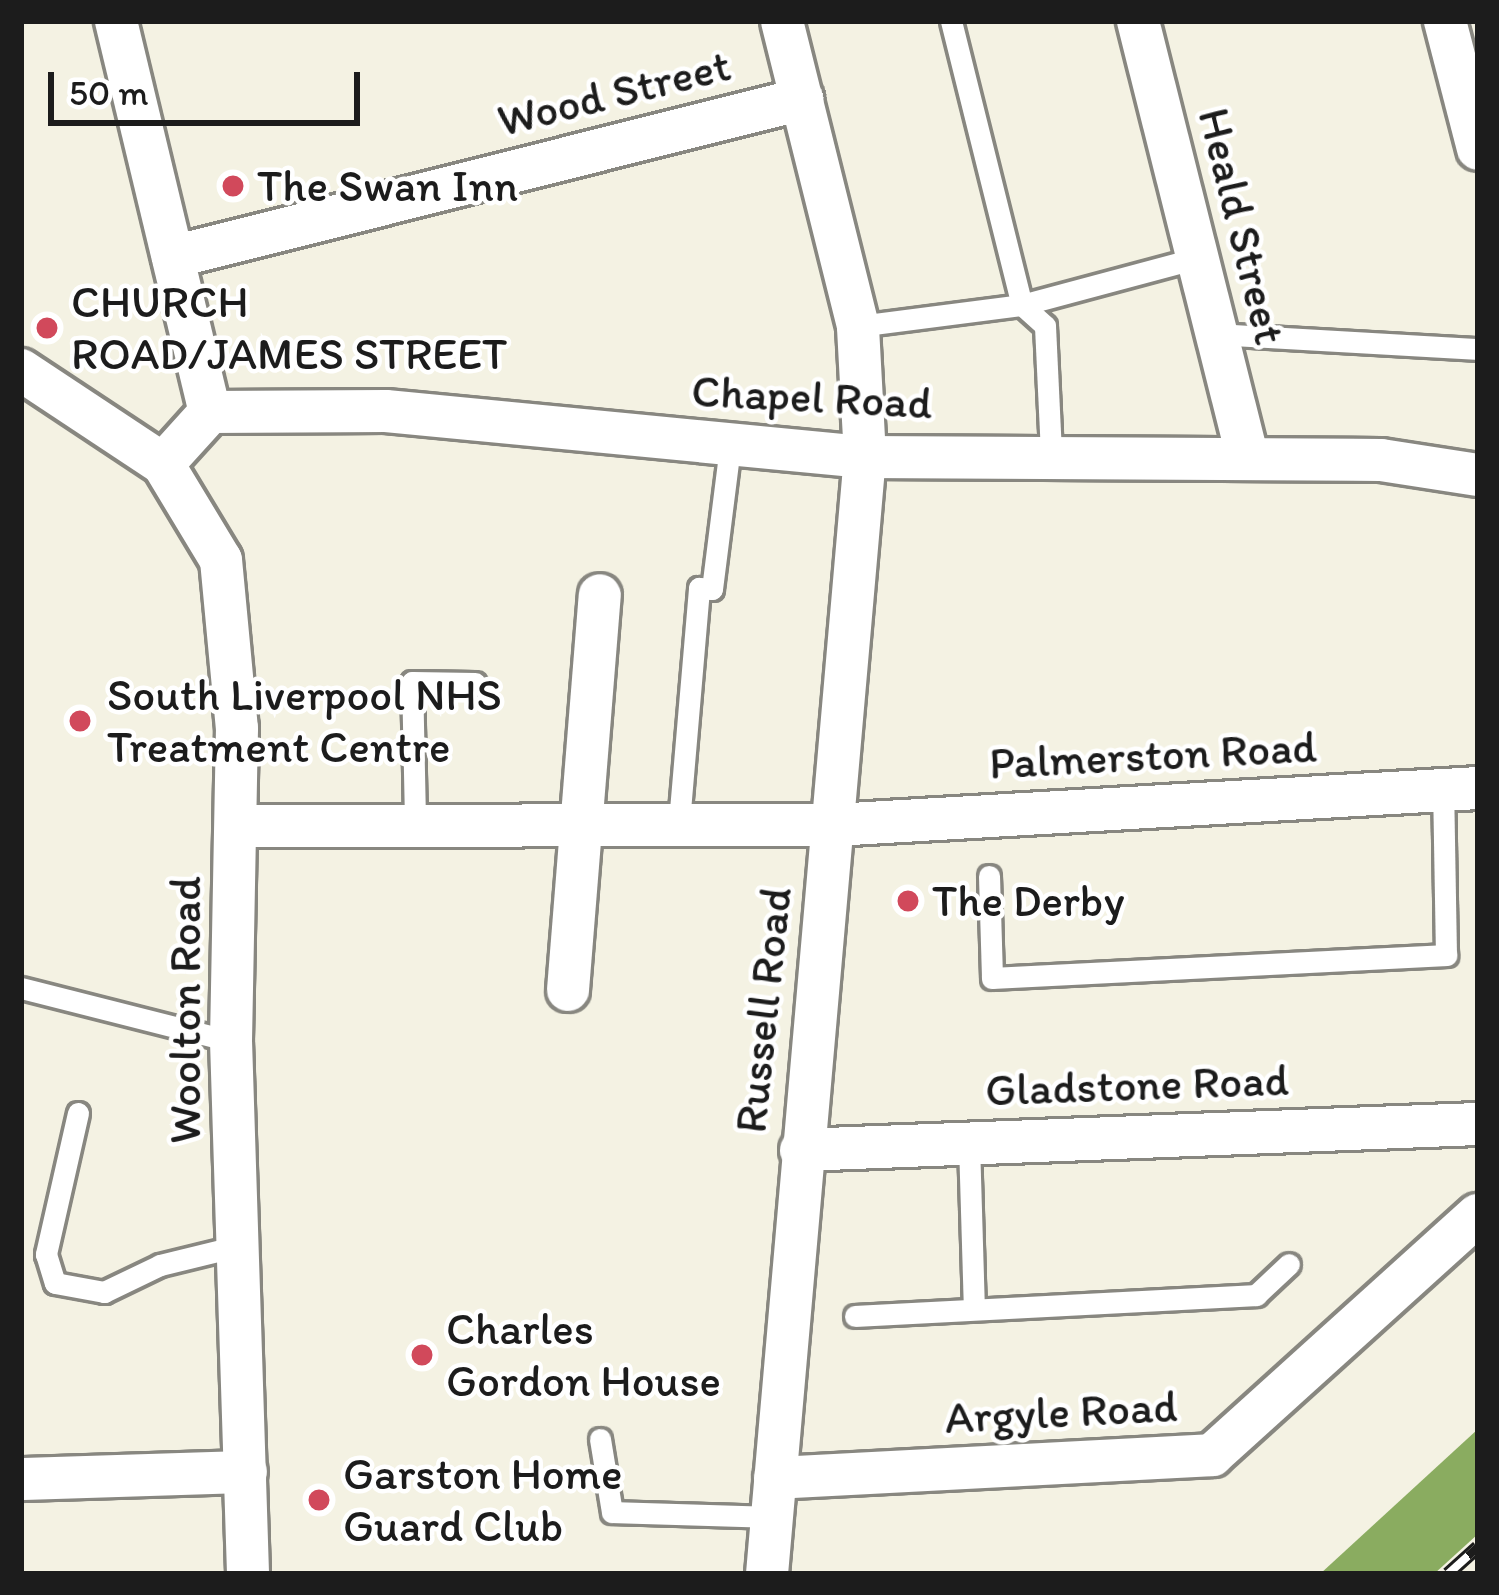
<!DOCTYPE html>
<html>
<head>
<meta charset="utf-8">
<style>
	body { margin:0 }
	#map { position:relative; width:1499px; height:1595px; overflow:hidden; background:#f4f2e3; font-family:Itim,sans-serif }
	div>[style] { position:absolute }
	.forest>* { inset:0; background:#8aac60 }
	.roads { filter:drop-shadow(3px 0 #888780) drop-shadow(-3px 0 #888780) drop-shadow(0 3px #888780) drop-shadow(0 -3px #888780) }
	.lane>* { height:21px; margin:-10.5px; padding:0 10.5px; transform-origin:10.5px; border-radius:10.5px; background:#fff }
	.street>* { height:42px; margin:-21px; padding:0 21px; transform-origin:21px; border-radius:21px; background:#fff }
	.rail>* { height:14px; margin-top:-7px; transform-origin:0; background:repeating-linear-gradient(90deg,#fff 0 27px,#1c1c1c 0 54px); box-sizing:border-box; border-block:3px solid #1c1c1c }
	.dots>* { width:33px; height:33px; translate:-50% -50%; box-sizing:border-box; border:6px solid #fff; border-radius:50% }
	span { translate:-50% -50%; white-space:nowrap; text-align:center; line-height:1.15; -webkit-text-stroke:9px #fff; paint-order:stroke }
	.street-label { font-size:45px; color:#1c1c1c }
	.poi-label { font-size:45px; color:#1c1c1c }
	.left { translate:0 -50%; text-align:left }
	.frame { position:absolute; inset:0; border:24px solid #1c1c1c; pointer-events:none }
	.scale { position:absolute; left:48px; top:72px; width:312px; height:54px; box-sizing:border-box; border:6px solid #1c1c1c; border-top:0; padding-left:15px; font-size:36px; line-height:42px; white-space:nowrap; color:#1c1c1c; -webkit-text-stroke:9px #fff; paint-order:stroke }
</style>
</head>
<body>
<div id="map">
	<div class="forest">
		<i style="clip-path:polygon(1478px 1429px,1478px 1534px,1434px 1574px,1320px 1574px)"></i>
	</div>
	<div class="roads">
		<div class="lane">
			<i style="left:951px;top:21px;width:293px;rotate:76deg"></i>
			<i style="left:1022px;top:305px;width:31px;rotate:42deg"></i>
			<i style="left:1045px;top:326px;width:127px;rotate:87.3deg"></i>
			<i style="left:858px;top:326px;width:165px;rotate:-7.3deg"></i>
			<i style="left:1022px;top:305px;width:181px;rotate:-15deg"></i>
			<i style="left:1217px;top:334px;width:261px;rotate:3.3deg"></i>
			<i style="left:415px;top:820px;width:138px;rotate:-91.2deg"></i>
			<i style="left:412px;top:682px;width:63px;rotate:0.9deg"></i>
			<i style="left:679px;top:822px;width:235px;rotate:-85.1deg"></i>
			<i style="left:699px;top:588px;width:13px;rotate:4deg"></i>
			<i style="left:712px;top:589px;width:143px;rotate:-82.8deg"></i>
			<i style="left:989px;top:876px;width:102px;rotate:88.3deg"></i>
			<i style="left:992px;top:978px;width:455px;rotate:-2.9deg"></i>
			<i style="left:1446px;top:955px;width:165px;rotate:-91deg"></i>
			<i style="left:21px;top:988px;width:217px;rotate:14.2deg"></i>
			<i style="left:78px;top:1113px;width:145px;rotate:102.8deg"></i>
			<i style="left:46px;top:1254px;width:30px;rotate:73deg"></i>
			<i style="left:55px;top:1283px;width:50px;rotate:10.4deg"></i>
			<i style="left:104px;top:1292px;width:62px;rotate:-25.7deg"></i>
			<i style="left:160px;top:1265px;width:80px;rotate:-13.7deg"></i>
			<i style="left:969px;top:1143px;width:165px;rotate:88.3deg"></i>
			<i style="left:855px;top:1316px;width:402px;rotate:-3deg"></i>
			<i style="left:1256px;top:1295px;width:45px;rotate:-43.2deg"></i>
			<i style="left:600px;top:1439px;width:74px;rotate:80.7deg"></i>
			<i style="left:612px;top:1512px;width:160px;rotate:1.8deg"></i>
		</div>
		<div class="street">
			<i style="left:116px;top:21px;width:402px;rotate:76.5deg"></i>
			<i style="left:1138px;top:21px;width:448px;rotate:75.9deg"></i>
			<i style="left:1445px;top:21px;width:132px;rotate:75.5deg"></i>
			<i style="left:173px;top:257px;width:649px;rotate:-14.1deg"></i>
			<i style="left:21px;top:370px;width:170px;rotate:33.5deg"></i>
			<i style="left:163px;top:464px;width:112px;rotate:58.9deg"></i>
			<i style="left:221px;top:560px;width:169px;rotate:84.6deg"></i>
			<i style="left:237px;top:728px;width:313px;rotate:91.1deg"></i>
			<i style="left:231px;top:1041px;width:533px;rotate:88.17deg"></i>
			<i style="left:163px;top:464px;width:70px;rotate:-47.9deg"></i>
			<i style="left:210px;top:412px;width:176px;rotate:-0.3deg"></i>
			<i style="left:386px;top:411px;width:481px;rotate:5.5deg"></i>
			<i style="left:865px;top:457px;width:516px;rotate:0.33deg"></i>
			<i style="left:1381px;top:460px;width:98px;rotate:8.8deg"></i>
			<i style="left:238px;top:826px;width:595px;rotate:-0.1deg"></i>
			<i style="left:833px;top:825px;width:646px;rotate:-3.28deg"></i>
			<i style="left:568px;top:990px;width:396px;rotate:-85.4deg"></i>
			<i style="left:801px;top:1150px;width:677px;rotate:-2.2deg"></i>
			<i style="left:775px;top:1478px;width:438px;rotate:-3deg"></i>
			<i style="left:1212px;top:1455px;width:358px;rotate:-42.1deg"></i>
			<i style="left:21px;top:1479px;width:225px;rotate:-1.8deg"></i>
			<i style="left:767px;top:1574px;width:1121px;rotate:-84.99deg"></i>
			<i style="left:865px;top:457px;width:131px;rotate:-93.1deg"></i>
			<i style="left:858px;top:326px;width:314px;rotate:-104deg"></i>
		</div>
	</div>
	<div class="rail">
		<i style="left:1448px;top:1574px;width:40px;rotate:-42deg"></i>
	</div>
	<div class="dots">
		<i style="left:233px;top:186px;background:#d1495b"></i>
		<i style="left:47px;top:328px;background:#d1495b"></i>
		<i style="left:80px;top:721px;background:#d1495b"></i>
		<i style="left:908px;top:901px;background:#d1495b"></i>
		<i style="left:422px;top:1355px;background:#d1495b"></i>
		<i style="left:319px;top:1500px;background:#d1495b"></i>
	</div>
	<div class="street-label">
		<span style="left:614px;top:93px;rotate:-14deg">Wood Street</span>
		<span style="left:1242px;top:226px;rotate:76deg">Heald Street</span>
		<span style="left:812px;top:397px;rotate:3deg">Chapel Road</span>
		<span style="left:1153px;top:755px;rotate:-3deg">Palmerston Road</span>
		<span style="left:185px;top:1010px;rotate:-90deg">Woolton Road</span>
		<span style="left:763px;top:1010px;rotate:-84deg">Russell Road</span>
		<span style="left:1137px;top:1085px;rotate:-2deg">Gladstone Road</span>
		<span style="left:1061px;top:1412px;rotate:-3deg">Argyle Road</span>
	</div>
	<div class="poi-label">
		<span class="left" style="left:257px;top:186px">The Swan Inn</span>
		<span class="left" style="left:71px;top:328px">CHURCH<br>ROAD/JAMES STREET</span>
		<span class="left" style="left:107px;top:721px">South Liverpool NHS<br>Treatment Centre</span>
		<span class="left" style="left:932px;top:901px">The Derby</span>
		<span class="left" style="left:446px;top:1355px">Charles<br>Gordon House</span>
		<span class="left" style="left:343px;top:1500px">Garston Home<br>Guard Club</span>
	</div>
	<div class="frame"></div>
	<div class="scale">50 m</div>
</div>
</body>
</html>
